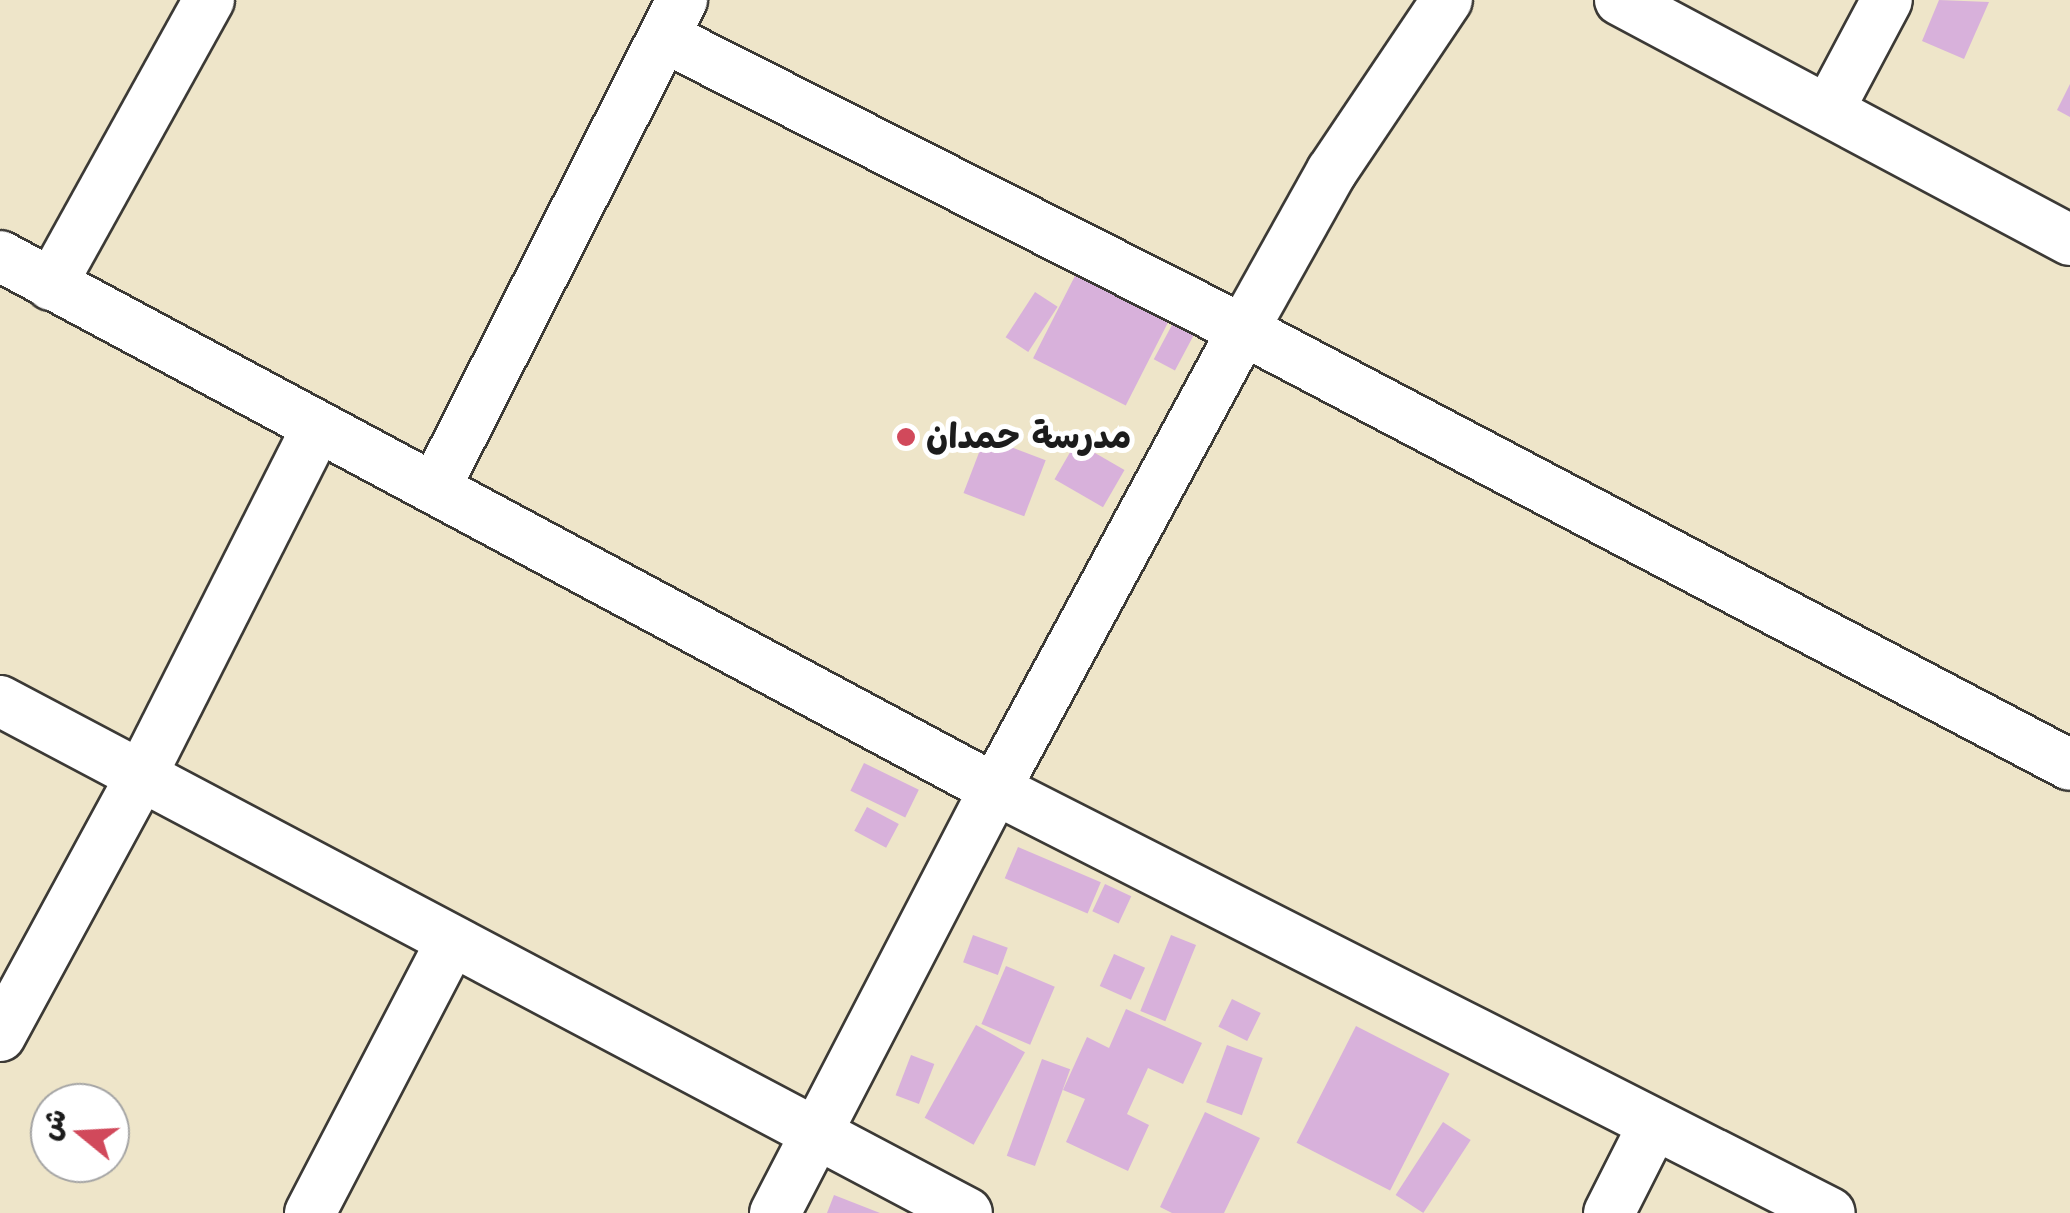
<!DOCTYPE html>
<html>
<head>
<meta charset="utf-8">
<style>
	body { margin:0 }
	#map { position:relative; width:2070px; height:1213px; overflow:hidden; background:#eee5c9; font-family:"Comic Neue","Playpen Sans Arabic",sans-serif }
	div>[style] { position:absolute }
	.building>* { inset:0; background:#d8b1db; transform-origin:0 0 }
	.roads { filter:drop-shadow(2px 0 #3c3a36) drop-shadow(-2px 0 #3c3a36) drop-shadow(0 2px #3c3a36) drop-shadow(0 -2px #3c3a36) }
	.minor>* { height:50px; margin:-25px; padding:0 25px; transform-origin:25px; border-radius:25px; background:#fff }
	.dots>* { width:28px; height:28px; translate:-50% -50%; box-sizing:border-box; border:5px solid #fff; border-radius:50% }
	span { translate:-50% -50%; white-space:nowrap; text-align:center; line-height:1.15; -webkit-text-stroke:10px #fff; paint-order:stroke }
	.poi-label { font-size:35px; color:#1c1c1c; font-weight:700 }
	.left { translate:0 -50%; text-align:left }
	.north { position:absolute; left:30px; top:1083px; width:100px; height:100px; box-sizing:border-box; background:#fff; border:2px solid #a4a4a4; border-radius:50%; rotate:288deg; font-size:28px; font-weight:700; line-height:40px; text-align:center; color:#1c1c1c }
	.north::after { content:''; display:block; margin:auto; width:35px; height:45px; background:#d1495b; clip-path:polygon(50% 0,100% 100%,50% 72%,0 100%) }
</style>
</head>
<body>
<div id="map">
	<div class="building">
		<i style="clip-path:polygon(1939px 0,1989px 2px,1964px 59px,1922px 41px)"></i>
		<i style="clip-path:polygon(2070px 84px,2070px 117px,2057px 110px)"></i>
		<i style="left:1078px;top:270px;width:104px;height:99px;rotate:27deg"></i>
		<i style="left:1035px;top:292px;width:27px;height:54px;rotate:33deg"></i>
		<i style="left:1173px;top:323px;width:24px;height:41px;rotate:28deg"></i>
		<i style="left:985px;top:437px;width:65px;height:60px;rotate:21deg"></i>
		<i style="left:1076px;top:442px;width:56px;height:43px;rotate:30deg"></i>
		<i style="left:864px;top:763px;width:61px;height:31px;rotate:26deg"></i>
		<i style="left:867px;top:807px;width:36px;height:27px;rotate:28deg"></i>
		<i style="left:1018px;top:847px;width:90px;height:34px;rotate:23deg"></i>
		<i style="left:1105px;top:884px;width:29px;height:30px;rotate:25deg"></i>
		<i style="left:973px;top:935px;width:37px;height:29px;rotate:20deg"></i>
		<i style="left:1171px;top:935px;width:27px;height:82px;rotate:22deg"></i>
		<i style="left:1114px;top:954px;width:34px;height:35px;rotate:24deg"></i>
		<i style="left:1006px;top:966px;width:53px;height:63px;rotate:23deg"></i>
		<i style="left:1232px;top:999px;width:32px;height:31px;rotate:26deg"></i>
		<i style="clip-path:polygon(1126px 1009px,1202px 1043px,1183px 1084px,1148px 1068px,1127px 1114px,1149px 1125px,1128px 1171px,1066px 1142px,1085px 1099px,1063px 1090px,1087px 1037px,1109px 1048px)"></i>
		<i style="left:976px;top:1025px;width:56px;height:106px;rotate:29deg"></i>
		<i style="left:1356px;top:1026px;width:105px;height:131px;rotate:27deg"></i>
		<i style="left:1227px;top:1045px;width:38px;height:61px;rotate:20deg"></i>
		<i style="left:911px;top:1055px;width:25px;height:43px;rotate:21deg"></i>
		<i style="left:1042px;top:1059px;width:30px;height:103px;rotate:20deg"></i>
		<i style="clip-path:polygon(1205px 1112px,1260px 1138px,1224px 1213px,1172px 1213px,1160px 1207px)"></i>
		<i style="left:1443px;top:1122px;width:33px;height:87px;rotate:33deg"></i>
		<i style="clip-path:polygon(834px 1195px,880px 1213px,827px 1213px)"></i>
	</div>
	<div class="roads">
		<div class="minor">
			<i style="left:1620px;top:0;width:510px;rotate:28.07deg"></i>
			<i style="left:664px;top:37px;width:649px;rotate:26.84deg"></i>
			<i style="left:1243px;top:330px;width:934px;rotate:27.74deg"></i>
			<i style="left:1829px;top:109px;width:123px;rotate:-62deg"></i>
			<i style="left:0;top:256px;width:1129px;rotate:28.18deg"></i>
			<i style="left:995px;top:789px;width:936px;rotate:26.92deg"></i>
			<i style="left:51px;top:285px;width:326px;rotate:-61deg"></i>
			<i style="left:436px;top:486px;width:545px;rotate:-63.15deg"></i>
			<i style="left:0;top:701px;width:1094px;rotate:27.9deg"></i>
			<i style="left:0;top:1036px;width:298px;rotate:-61.5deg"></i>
			<i style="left:142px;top:774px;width:386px;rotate:-63.2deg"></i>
			<i style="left:310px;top:1213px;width:305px;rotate:-62.5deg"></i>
			<i style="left:775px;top:1213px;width:478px;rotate:-62.6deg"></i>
			<i style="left:995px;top:789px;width:522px;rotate:-61.62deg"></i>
			<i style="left:1243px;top:330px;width:182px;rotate:-60.8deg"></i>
			<i style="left:1332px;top:171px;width:206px;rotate:-56.1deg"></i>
			<i style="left:1609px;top:1213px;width:97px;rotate:-63.2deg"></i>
		</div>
	</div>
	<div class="dots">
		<i style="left:906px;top:437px;background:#d1495b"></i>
	</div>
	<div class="poi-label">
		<span class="left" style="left:926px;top:437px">مدرسة حمدان</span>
	</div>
	<div class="north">ش</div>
</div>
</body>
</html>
